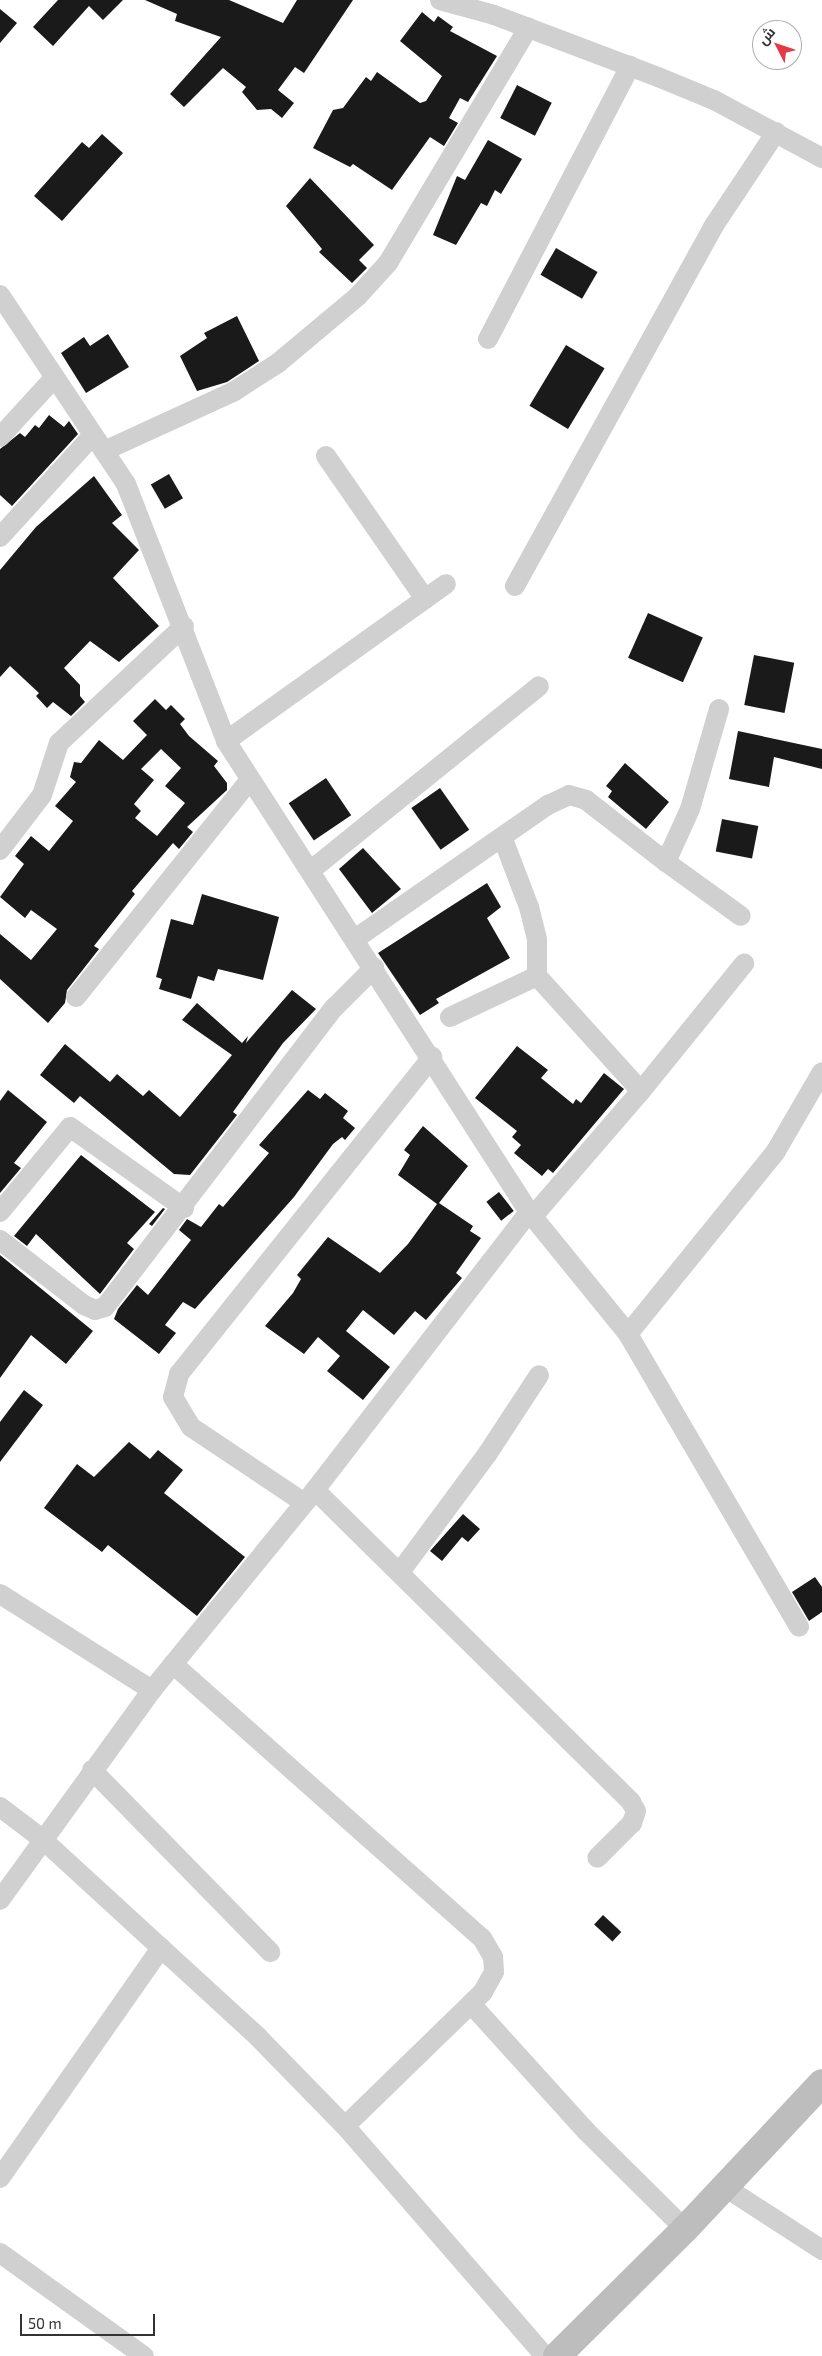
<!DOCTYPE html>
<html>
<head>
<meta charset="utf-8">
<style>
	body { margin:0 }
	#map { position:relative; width:822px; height:2356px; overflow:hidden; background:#fff; font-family:"Exo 2",Cairo,sans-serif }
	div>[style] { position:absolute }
	.building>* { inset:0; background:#1a1a1a; transform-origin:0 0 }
	.street>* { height:20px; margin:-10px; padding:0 10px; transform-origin:10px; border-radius:10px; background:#d0d0d0 }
	.secondary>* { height:28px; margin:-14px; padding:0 14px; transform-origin:14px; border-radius:14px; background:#bdbdbd }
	span { translate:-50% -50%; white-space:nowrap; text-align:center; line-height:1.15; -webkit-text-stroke:5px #fff; paint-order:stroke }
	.north { position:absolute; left:752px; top:20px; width:50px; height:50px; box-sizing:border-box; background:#fff; border:1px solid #adadad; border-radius:50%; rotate:311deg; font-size:14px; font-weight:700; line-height:20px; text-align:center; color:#333 }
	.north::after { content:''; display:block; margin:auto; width:18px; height:22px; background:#e63946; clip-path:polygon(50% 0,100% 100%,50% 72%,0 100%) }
	.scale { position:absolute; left:20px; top:2314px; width:135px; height:22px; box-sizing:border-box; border:2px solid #333; border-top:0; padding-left:6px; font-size:15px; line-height:18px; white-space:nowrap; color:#333; -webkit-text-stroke:4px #fff; paint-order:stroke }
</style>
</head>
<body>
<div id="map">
	<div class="building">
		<i style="clip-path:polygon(58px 0,123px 0,103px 20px,89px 6px,53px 46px,33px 27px)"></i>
		<i style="clip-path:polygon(145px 0,229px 0,283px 23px,297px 0,353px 0,304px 73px,295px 67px,278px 90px,294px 103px,282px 118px,271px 109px,257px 110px,242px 92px,246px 87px,223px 68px,184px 107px,170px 94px,221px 37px,175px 21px,177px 14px)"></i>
		<i style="clip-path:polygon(0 9px,17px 23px,0 43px)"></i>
		<i style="clip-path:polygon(422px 12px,434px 22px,438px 16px,453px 27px,450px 31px,497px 56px,468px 102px,460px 98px,449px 118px,458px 123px,444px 146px,430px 137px,392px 190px,353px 164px,350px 167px,313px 148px,333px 110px,343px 108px,366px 77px,371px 81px,377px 72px,420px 103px,426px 101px,442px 76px,400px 41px)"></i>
		<i style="left:517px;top:85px;width:39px;height:37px;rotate:27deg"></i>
		<i style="clip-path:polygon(102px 134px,123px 153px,62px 221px,34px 196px,82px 142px,89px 148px)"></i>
		<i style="clip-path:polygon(488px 140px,522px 159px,501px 194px,495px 190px,487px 206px,481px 203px,456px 245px,433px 235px,457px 176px,465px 180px)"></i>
		<i style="clip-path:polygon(310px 178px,374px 245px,359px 260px,367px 268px,352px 283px,319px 252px,322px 249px,286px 206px)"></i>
		<i style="left:556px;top:248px;width:48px;height:31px;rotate:30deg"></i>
		<i style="clip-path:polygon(237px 316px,259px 361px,227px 382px,197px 391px,180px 356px,207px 338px,204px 333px)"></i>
		<i style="clip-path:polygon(108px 334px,129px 367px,86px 393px,61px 353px,84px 337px,90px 346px)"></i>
		<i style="left:566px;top:345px;width:45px;height:71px;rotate:31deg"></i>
		<i style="clip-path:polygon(49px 415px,64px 427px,69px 421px,78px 434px,12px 506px,0 495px,0 449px,20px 433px,25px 437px,35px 425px,39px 428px)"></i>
		<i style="left:169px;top:474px;width:28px;height:21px;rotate:60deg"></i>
		<i style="clip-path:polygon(94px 476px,122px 515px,112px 523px,139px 550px,113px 578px,159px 626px,119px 662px,90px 641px,64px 668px,80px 685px,80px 696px,85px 702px,71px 716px,53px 702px,47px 708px,36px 696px,39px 693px,10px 666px,0 677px,0 570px,36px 527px)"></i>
		<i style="left:648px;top:613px;width:60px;height:49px;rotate:24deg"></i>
		<i style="left:754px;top:655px;width:41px;height:51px;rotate:11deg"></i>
		<i style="clip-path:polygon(evenodd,155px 699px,166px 710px,171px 705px,185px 719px,180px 724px,189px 736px,218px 761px,214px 766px,227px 783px,227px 790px,187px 827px,193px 832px,179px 849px,173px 843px,132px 891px,135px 894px,94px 946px,99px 949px,67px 990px,65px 1003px,48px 1023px,0 979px,0 934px,31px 960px,57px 929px,31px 910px,25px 918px,0 897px,24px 864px,15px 856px,31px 836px,49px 851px,73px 821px,55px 806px,76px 782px,70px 777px,74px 762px,81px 763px,99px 740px,123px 760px,147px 735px,133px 721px,155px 699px,161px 749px,181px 768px,165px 786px,185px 803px,157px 836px,135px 818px,141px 811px,134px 804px,154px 780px,141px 769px,161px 749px)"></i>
		<i style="clip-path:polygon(738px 731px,822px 749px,822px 769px,774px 757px,769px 787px,729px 779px)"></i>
		<i style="clip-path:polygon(625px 763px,669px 802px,646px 829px,608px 797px,612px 791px,606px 786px)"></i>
		<i style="left:326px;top:778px;width:45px;height:45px;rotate:56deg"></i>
		<i style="left:440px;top:788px;width:51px;height:35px;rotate:55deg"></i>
		<i style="left:722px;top:819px;width:37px;height:33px;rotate:11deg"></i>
		<i style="clip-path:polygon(363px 848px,401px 889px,372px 913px,339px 869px)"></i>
		<i style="clip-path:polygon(487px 883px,501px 907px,487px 918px,510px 958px,436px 999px,439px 1003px,420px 1015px,378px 953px)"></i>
		<i style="clip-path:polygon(202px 894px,279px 917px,263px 980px,218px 969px,214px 981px,198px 976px,191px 999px,159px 989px,162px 979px,156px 977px,171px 919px,193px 925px)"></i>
		<i style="clip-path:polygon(292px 990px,316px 1009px,283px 1043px,233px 1112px,237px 1115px,190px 1175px,174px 1174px,80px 1096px,74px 1103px,40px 1075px,65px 1044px,110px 1082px,117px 1074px,143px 1096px,149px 1090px,180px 1117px,232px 1055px,182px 1020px,197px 1003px,242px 1043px,248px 1036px,246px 1043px)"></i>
		<i style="clip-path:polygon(517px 1046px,548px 1070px,541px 1078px,573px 1104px,576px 1099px,581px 1103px,604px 1073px,624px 1089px,553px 1173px,548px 1169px,542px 1176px,514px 1153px,521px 1145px,512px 1137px,517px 1131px,475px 1098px)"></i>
		<i style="clip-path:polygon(8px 1090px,47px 1122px,14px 1163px,21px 1168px,0 1193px,0 1101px)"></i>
		<i style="clip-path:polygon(308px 1090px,320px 1099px,325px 1093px,348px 1111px,343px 1118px,355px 1128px,345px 1140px,342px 1137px,333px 1144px,294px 1197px,195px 1309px,183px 1302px,165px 1325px,176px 1333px,159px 1354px,114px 1319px,118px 1309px,137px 1285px,148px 1295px,191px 1240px,179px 1230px,187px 1219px,201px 1227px,219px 1204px,223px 1207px,269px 1153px,259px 1145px)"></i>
		<i style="clip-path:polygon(423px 1126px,468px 1166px,439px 1203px,473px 1226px,470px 1231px,481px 1238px,456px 1273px,462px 1278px,426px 1320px,415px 1311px,394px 1335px,363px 1310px,346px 1331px,390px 1367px,363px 1400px,327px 1371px,340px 1356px,318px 1337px,304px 1354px,265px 1326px,293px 1293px,301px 1279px,297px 1275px,328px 1237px,380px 1273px,408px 1244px,437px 1204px,398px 1175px,410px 1155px,404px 1150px)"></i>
		<i style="clip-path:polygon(81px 1155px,155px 1212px,127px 1243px,134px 1249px,100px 1294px,36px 1234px,27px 1246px,14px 1236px)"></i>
		<i style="left:499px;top:1192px;width:24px;height:16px;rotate:52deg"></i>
		<i style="clip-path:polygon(163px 1208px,165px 1209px,152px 1226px,149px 1224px)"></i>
		<i style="clip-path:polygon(0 1255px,93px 1331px,66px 1364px,31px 1335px,0 1378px)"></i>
		<i style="clip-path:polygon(24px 1390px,43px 1405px,0 1462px,0 1422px)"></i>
		<i style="clip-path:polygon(129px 1442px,150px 1459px,158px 1450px,183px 1470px,164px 1493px,245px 1557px,197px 1616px,108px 1545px,102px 1552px,44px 1508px,77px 1464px,94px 1477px)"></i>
		<i style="clip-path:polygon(463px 1514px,480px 1529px,468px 1542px,462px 1537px,442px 1561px,430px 1551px)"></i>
		<i style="clip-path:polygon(815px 1577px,822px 1587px,822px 1612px,809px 1621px,792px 1592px)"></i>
		<i style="left:603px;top:1915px;width:25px;height:13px;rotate:43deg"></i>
	</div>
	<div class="street">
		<i style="left:440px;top:0;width:56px;rotate:15.5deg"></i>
		<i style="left:494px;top:15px;width:175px;rotate:20.7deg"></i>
		<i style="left:658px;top:77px;width:61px;rotate:22.3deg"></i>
		<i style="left:714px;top:100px;width:123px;rotate:28.2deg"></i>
		<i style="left:0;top:295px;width:227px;rotate:56.3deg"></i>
		<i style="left:126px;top:484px;width:276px;rotate:68.7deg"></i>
		<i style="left:226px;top:741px;width:560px;rotate:57.25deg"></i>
		<i style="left:529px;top:1212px;width:157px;rotate:50.9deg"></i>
		<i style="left:628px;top:1334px;width:339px;rotate:59.7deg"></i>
		<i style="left:488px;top:339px;width:308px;rotate:-62.5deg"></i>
		<i style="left:0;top:437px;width:80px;rotate:-47.5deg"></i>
		<i style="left:104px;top:451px;width:142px;rotate:-24.6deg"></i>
		<i style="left:233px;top:392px;width:54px;rotate:-32.8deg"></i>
		<i style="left:278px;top:363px;width:103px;rotate:-39.9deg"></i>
		<i style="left:357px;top:297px;width:46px;rotate:-47.6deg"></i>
		<i style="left:388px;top:263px;width:274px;rotate:-59.2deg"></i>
		<i style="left:326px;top:456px;width:174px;rotate:55.3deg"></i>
		<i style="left:0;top:537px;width:138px;rotate:-47.6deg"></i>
		<i style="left:515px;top:586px;width:410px;rotate:-61.1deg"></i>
		<i style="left:713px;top:227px;width:114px;rotate:-56.4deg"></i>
		<i style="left:226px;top:741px;width:270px;rotate:-35.5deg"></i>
		<i style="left:503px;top:839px;width:73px;rotate:69.1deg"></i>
		<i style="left:529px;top:907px;width:34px;rotate:76deg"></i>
		<i style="left:537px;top:940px;width:36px;rotate:90deg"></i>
		<i style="left:537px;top:976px;width:155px;rotate:47.9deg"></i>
		<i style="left:641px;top:1091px;width:165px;rotate:130.8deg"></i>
		<i style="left:0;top:850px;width:69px;rotate:-52.6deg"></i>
		<i style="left:42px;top:795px;width:55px;rotate:-71.9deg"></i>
		<i style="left:59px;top:743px;width:171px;rotate:-43.1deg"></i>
		<i style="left:666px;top:862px;width:92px;rotate:35.8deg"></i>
		<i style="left:310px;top:871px;width:294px;rotate:-38.9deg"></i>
		<i style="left:355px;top:939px;width:235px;rotate:-34.8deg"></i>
		<i style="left:548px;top:805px;width:23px;rotate:-25deg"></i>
		<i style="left:569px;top:795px;width:18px;rotate:16deg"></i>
		<i style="left:586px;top:800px;width:101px;rotate:37.8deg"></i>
		<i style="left:666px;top:862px;width:58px;rotate:-65.6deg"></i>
		<i style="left:690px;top:809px;width:104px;rotate:-73.8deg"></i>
		<i style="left:76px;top:997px;width:278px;rotate:-51.3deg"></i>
		<i style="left:450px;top:1017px;width:96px;rotate:-25.2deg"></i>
		<i style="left:641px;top:1091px;width:164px;rotate:-51deg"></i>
		<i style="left:0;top:1212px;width:110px;rotate:-50.5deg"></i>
		<i style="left:70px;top:1127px;width:140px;rotate:35.4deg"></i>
		<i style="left:0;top:1240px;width:106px;rotate:37.7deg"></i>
		<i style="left:84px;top:1305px;width:12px;rotate:24deg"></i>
		<i style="left:95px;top:1310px;width:10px;rotate:-17deg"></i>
		<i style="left:105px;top:1307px;width:377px;rotate:-52.6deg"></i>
		<i style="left:334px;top:1008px;width:57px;rotate:-45deg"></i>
		<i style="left:628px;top:1334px;width:235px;rotate:-51deg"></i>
		<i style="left:776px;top:1151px;width:91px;rotate:-59.8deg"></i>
		<i style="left:315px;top:1490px;width:444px;rotate:44.6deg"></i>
		<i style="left:631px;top:1802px;width:10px;rotate:61deg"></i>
		<i style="left:636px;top:1811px;width:13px;rotate:108deg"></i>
		<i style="left:632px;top:1823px;width:49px;rotate:135deg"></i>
		<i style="left:303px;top:1502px;width:135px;rotate:-146.2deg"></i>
		<i style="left:191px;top:1427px;width:35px;rotate:-121deg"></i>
		<i style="left:173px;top:1397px;width:24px;rotate:-75deg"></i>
		<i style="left:179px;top:1374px;width:406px;rotate:-51.4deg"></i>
		<i style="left:400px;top:1572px;width:148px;rotate:-53.5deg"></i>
		<i style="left:488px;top:1453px;width:93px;rotate:-56.8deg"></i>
		<i style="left:0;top:1594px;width:180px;rotate:32.3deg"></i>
		<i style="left:173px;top:1664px;width:413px;rotate:41.6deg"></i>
		<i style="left:482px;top:1938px;width:22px;rotate:60deg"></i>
		<i style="left:493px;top:1957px;width:15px;rotate:86deg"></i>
		<i style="left:494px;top:1972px;width:23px;rotate:119deg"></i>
		<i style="left:483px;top:1992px;width:192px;rotate:135.8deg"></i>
		<i style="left:92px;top:1770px;width:255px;rotate:45.6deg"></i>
		<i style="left:0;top:1807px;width:51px;rotate:37.1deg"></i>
		<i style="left:41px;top:1838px;width:294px;rotate:42.5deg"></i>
		<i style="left:258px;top:2037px;width:124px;rotate:45.7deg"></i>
		<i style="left:345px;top:2126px;width:305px;rotate:49deg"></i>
		<i style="left:0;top:1900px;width:259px;rotate:-54.1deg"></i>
		<i style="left:152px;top:1690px;width:258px;rotate:-50.8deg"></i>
		<i style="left:315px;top:1490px;width:351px;rotate:-52.4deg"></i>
		<i style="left:471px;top:2004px;width:171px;rotate:47.8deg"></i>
		<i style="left:586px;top:2131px;width:139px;rotate:44.7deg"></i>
		<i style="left:0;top:2178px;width:281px;rotate:-55deg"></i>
		<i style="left:725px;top:2187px;width:116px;rotate:33deg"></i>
		<i style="left:0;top:2253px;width:177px;rotate:35.6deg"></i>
	</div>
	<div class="secondary">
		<i style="left:557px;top:2356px;width:180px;rotate:-44.8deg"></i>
		<i style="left:685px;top:2229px;width:200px;rotate:-46.8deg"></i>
	</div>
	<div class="north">ش</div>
	<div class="scale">50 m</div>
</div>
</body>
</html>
